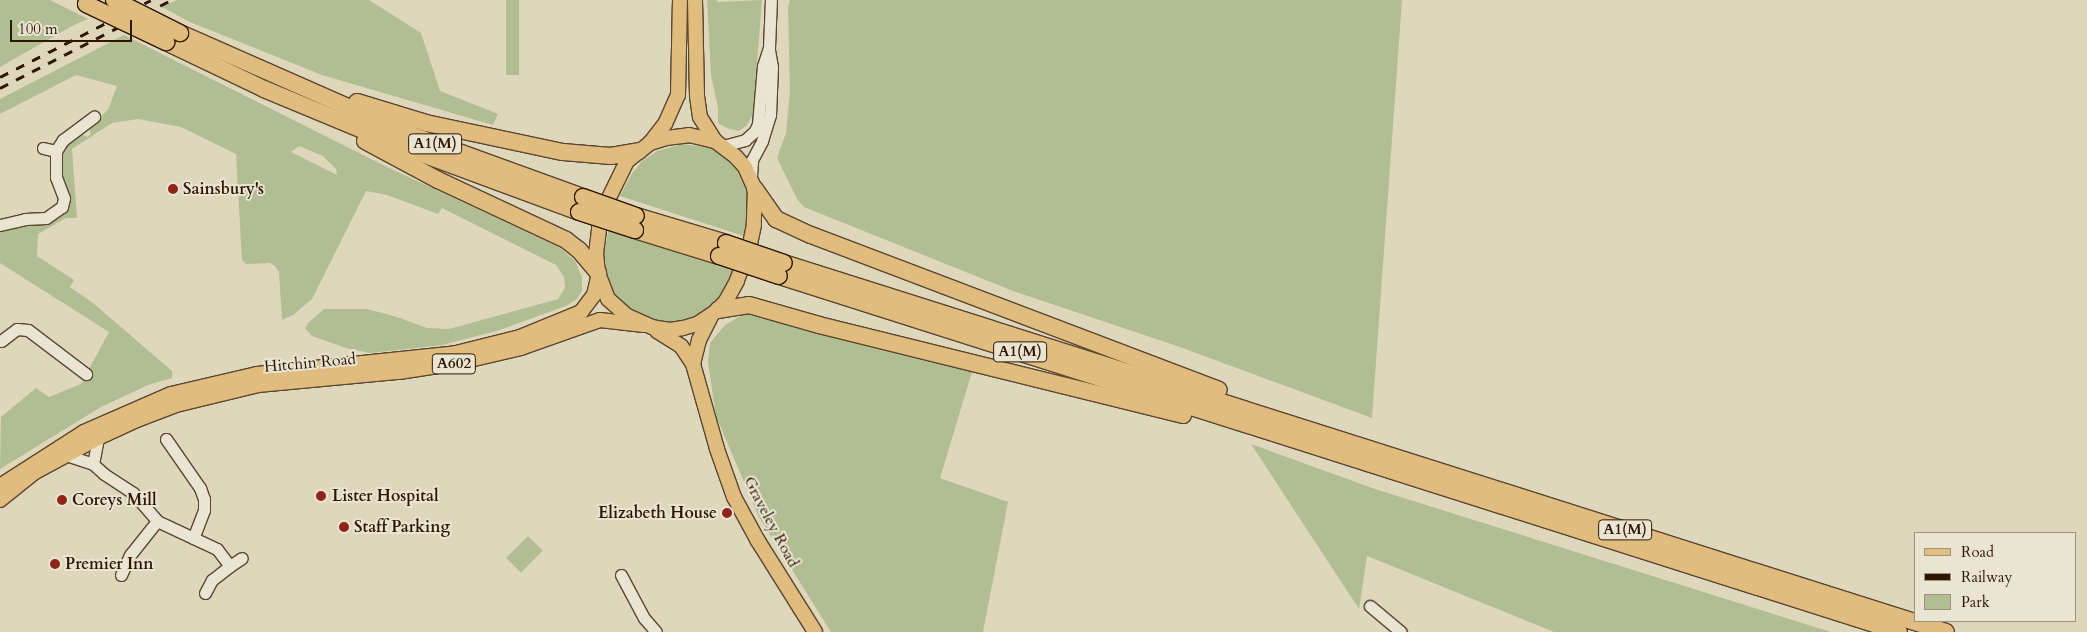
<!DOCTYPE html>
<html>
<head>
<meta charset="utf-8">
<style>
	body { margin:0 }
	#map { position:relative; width:2087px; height:632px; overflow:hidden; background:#dfd7bb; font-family:Cardo,serif }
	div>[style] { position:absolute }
	.green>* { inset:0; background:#b1be91; transform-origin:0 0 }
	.roads { filter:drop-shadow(1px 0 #5a462f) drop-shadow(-1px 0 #5a462f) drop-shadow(0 1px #5a462f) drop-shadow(0 -1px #5a462f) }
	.minor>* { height:11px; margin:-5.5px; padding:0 5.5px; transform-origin:5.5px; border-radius:5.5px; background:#eae5d3 }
	.major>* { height:14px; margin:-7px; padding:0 7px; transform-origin:7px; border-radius:7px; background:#e0bc7e }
	.highway>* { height:16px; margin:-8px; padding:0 8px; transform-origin:8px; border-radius:8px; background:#e0bc7e }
	.rail>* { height:2.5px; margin-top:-1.25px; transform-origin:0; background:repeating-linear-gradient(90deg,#2e1600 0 9px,transparent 0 18px) }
	.bridges { filter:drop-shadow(1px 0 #2e1600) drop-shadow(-1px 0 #2e1600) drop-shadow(0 1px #2e1600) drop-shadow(0 -1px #2e1600) }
	.highway-bridge>* { height:16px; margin:-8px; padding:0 8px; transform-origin:8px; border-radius:8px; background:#e0bc7e }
	.dots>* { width:14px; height:14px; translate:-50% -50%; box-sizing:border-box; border:2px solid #eae5d3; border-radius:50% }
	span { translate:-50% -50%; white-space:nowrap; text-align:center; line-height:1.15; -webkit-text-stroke:4px #eae5d3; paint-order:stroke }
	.shield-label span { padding:1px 4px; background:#eae5d3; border:1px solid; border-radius:4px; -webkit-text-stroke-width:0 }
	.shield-label { font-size:15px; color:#2e1600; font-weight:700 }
	.poi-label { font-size:16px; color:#2e1600; font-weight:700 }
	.left { translate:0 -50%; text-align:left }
	.right { translate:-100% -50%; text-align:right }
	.street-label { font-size:16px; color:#2e1600 }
	.legend { position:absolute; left:1914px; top:532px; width:162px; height:90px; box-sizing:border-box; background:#eae5d3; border:1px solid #9f927f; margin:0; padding:6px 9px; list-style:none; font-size:15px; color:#2e1600 }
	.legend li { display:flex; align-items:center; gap:10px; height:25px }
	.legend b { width:25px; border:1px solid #9f927f }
	.scale { position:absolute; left:10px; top:20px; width:122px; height:22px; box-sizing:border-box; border:2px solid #2e1600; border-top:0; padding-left:6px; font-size:15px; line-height:18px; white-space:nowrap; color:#2e1600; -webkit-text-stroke:4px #eae5d3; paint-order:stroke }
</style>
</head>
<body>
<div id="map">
	<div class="green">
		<i style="clip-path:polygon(0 0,50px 0,88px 19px,74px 25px,0 67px)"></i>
		<i style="clip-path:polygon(177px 0,369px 0,421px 33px,440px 91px,498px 114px,493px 125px,322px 75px,190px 22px,162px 7px)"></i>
		<i style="left:506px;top:0;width:13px;height:75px"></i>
		<i style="clip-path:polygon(707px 0,717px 0,718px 2px,762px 0,753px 114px,747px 125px,739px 131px,727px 128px,718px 123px,718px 108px,711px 75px)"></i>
		<i style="clip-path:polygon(790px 0,1402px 0,1372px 418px,1177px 346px,1013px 291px,804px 207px,797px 199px,777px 158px,786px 133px,790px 91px,788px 6px)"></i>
		<i style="clip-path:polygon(evenodd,124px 35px,387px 167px,559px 247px,575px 261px,582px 277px,582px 291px,577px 299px,566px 306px,500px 330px,442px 345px,370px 353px,346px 348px,312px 336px,305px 328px,308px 323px,324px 309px,367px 309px,394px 316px,427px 328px,449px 329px,558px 299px,565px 288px,564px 277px,556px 265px,442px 208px,438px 214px,387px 195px,366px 191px,312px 299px,293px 315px,282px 320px,279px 272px,275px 266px,270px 263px,246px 264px,242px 260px,236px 154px,181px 127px,138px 119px,112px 123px,72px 149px,77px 218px,66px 218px,38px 234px,37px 256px,74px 280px,70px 287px,93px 303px,172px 371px,172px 378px,148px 385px,101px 407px,0 469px,1px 417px,36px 388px,49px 397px,81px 384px,109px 332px,0 263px,0 229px,63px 210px,60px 149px,78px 132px,87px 137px,91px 134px,89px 127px,108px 110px,117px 86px,76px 75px,0 114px,0 99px,124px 35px,299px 146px,323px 156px,336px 169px,337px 175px,291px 152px,299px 146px)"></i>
		<i style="clip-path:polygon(683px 144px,710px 148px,733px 163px,739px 170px,751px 195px,747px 237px,620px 196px,631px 175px,642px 161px,657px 151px)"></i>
		<i style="clip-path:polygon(609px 228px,737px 269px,718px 302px,697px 317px,672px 323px,654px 321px,631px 311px,618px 299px,609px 284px,603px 258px)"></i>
		<i style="clip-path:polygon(744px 314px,972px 372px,940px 478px,1008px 502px,983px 632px,831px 632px,759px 517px,716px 416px,708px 362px,710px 343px,725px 325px)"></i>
		<i style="clip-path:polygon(1251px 444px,1375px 489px,1831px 632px,1554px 632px,1367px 556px,1359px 609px)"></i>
		<i style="left:528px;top:536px;width:21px;height:31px;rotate:45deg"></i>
	</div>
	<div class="roads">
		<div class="minor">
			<i style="left:723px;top:146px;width:23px;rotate:-15deg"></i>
			<i style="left:745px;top:140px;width:13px;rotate:-42deg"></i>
			<i style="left:755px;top:131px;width:8px;rotate:-67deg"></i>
			<i style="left:758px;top:124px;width:58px;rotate:-85.1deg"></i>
			<i style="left:763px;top:66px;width:20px;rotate:-72deg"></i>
			<i style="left:769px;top:47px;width:47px;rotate:-87.6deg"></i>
			<i style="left:43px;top:148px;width:13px;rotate:13deg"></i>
			<i style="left:751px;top:176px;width:16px;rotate:-86deg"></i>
			<i style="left:752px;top:160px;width:21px;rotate:-62deg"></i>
			<i style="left:762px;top:141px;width:27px;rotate:-73deg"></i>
			<i style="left:770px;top:115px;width:48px;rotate:-87.6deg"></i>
			<i style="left:772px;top:67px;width:17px;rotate:-100deg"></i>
			<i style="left:0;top:225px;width:26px;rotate:-13deg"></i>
			<i style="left:25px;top:219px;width:21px;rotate:-3deg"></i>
			<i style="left:46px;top:218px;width:19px;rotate:-35deg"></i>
			<i style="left:62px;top:207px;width:9px;rotate:-77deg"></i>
			<i style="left:64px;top:198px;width:22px;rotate:-111deg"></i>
			<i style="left:56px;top:177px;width:26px;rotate:-90deg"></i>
			<i style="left:56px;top:151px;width:13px;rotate:-58deg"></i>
			<i style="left:63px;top:140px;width:39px;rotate:-37deg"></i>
			<i style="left:1px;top:341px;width:20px;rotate:-37deg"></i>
			<i style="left:17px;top:329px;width:11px;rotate:5deg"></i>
			<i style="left:28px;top:330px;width:73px;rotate:37.2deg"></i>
			<i style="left:166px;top:439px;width:60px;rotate:55.2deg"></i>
			<i style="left:200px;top:488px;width:12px;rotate:70deg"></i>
			<i style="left:204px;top:499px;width:11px;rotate:90deg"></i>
			<i style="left:204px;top:510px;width:30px;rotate:111deg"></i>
			<i style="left:66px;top:455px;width:28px;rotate:18deg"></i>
			<i style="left:93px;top:464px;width:15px;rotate:42deg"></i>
			<i style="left:104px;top:474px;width:35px;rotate:33deg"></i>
			<i style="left:133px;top:493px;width:37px;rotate:49deg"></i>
			<i style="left:157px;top:521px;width:66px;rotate:25deg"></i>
			<i style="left:217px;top:549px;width:21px;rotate:53deg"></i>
			<i style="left:230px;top:566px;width:14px;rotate:-34deg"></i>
			<i style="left:93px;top:464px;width:26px;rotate:-79deg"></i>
			<i style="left:121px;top:575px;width:22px;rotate:-66deg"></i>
			<i style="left:130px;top:555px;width:43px;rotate:-51.5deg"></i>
			<i style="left:621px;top:575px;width:49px;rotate:61.9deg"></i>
			<i style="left:644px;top:618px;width:18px;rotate:49deg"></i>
			<i style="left:205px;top:593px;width:15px;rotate:-62deg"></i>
			<i style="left:212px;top:580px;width:23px;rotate:-38deg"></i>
			<i style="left:1370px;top:606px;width:40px;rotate:40deg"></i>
		</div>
		<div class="major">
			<i style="left:695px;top:0;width:96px;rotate:88.8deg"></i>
			<i style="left:697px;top:96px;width:21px;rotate:82deg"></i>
			<i style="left:700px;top:117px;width:28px;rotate:58deg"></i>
			<i style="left:689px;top:135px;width:27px;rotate:13deg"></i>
			<i style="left:715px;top:141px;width:26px;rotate:37deg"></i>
			<i style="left:736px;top:157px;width:13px;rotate:48deg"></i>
			<i style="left:745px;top:167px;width:24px;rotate:66deg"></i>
			<i style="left:755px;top:189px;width:36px;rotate:92deg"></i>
			<i style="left:754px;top:225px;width:25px;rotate:102deg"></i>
			<i style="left:749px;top:249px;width:34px;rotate:111deg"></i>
			<i style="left:737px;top:281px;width:23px;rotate:119deg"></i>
			<i style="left:726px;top:301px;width:12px;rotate:132deg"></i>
			<i style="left:718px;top:310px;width:25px;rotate:146deg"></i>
			<i style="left:697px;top:324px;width:15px;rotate:164deg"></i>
			<i style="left:683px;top:328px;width:13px;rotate:171deg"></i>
			<i style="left:670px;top:330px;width:18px;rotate:-171deg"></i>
			<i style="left:652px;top:327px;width:27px;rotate:-156deg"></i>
			<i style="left:627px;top:316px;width:25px;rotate:-138deg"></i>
			<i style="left:608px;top:299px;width:28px;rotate:-111deg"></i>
			<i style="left:598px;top:273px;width:19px;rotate:-96deg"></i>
			<i style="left:596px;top:254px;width:26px;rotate:-83deg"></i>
			<i style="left:599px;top:228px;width:18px;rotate:-77deg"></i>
			<i style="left:603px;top:210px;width:55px;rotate:-63.9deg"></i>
			<i style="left:627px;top:161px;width:29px;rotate:-38deg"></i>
			<i style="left:650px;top:143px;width:17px;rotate:-17deg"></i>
			<i style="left:666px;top:138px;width:23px;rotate:-7deg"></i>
			<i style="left:650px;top:143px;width:24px;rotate:-52deg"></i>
			<i style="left:665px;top:124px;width:32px;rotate:-66deg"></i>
			<i style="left:678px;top:95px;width:95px;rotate:-88.8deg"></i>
			<i style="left:657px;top:331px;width:28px;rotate:32deg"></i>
			<i style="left:681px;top:346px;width:22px;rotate:56deg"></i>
			<i style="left:693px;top:364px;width:88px;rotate:74.2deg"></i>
			<i style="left:717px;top:449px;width:51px;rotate:70.5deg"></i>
			<i style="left:734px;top:497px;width:50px;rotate:61.4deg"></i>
			<i style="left:758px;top:541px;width:107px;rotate:57.9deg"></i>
			<i style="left:693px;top:364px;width:25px;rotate:-76deg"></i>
			<i style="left:699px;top:340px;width:27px;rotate:-63deg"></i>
			<i style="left:0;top:486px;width:100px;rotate:-32.7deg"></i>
			<i style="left:84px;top:432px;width:95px;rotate:-23.6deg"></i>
			<i style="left:171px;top:394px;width:88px;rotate:-13.1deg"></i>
			<i style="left:257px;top:374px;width:200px;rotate:-6deg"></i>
			<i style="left:456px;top:353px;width:66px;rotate:-14deg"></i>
			<i style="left:520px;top:337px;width:66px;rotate:-22.3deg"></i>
			<i style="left:581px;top:312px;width:21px;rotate:-53deg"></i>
			<i style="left:594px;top:295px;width:18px;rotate:-77deg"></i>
			<i style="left:0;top:500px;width:45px;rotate:-38.7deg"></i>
			<i style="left:35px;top:472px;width:72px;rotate:-28.4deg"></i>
			<i style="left:98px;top:438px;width:43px;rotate:-24.8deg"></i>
			<i style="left:137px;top:420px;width:42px;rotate:-21deg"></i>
			<i style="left:176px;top:405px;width:84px;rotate:-13.7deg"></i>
			<i style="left:258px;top:385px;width:142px;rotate:-5.3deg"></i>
			<i style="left:399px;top:372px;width:59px;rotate:-8.8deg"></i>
			<i style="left:457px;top:363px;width:66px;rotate:-13.2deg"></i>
			<i style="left:521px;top:348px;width:84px;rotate:-19.5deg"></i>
			<i style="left:600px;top:320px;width:44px;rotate:6.5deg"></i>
		</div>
		<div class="highway">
			<i style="left:180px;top:33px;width:250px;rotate:23.8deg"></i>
			<i style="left:409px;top:134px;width:185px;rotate:19.9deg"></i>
			<i style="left:166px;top:42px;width:109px;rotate:25.6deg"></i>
			<i style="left:264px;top:89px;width:154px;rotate:22.6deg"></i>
			<i style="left:406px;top:148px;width:184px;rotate:20.3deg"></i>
			<i style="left:357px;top:102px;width:72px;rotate:16.9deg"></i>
			<i style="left:426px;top:123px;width:140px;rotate:12deg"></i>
			<i style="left:563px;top:152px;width:48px;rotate:4.8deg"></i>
			<i style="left:611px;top:156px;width:28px;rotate:-10deg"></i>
			<i style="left:365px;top:141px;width:83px;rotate:28.1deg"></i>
			<i style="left:438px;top:180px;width:141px;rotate:25.1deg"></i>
			<i style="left:566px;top:240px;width:16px;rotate:38deg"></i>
			<i style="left:579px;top:250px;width:30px;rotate:50deg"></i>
			<i style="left:755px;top:189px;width:37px;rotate:55deg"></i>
			<i style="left:776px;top:219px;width:38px;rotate:25deg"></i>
			<i style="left:811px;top:235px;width:436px;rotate:20.8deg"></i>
			<i style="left:636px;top:216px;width:94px;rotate:16.7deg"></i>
			<i style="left:635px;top:230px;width:88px;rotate:17.2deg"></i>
			<i style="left:784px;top:263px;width:1219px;rotate:17.62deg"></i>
			<i style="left:779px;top:276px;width:1175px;rotate:17.63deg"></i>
			<i style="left:718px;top:310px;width:31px;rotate:-9deg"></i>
			<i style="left:749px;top:305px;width:73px;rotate:15.9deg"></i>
			<i style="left:819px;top:325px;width:375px;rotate:13.9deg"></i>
		</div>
	</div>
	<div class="rail">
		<i style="left:0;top:77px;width:169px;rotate:-27deg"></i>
		<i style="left:0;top:88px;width:192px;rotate:-27.2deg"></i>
	</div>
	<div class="bridges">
		<div class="highway-bridge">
			<i style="left:114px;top:0;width:74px;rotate:26.6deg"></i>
			<i style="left:86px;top:4px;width:89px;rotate:25.4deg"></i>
			<i style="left:583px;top:197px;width:56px;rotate:19.7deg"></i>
			<i style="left:579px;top:212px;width:59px;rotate:17.8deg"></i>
			<i style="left:726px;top:243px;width:61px;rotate:19deg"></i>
			<i style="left:719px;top:256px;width:63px;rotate:18.4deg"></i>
		</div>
	</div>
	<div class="dots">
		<i style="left:173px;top:189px;background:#8f2418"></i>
		<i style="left:321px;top:496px;background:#8f2418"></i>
		<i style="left:62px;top:500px;background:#8f2418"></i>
		<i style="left:727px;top:513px;background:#8f2418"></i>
		<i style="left:344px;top:527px;background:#8f2418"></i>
		<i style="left:55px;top:564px;background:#8f2418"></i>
	</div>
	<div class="shield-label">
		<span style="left:435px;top:144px">A1(M)</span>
		<span style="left:1020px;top:352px">A1(M)</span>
		<span style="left:454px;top:364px">A602</span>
		<span style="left:1625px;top:530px">A1(M)</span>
	</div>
	<div class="poi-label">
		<span class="left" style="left:183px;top:189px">Sainsbury's</span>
		<span class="left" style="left:332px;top:496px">Lister Hospital</span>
		<span class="left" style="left:72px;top:500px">Coreys Mill</span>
		<span class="right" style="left:717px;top:513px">Elizabeth House</span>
		<span class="left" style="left:354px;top:527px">Staff Parking</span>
		<span class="left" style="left:65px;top:564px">Premier Inn</span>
	</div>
	<div class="street-label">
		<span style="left:310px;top:363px;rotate:-5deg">Hitchin Road</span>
		<span style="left:771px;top:522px;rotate:62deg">Graveley Road</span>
	</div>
	<ul class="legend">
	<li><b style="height:6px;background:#e0bc7e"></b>Road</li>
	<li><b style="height:6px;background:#2e1600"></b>Railway</li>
	<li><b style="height:14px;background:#b1be91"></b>Park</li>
	</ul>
	<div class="scale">100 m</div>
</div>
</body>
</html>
